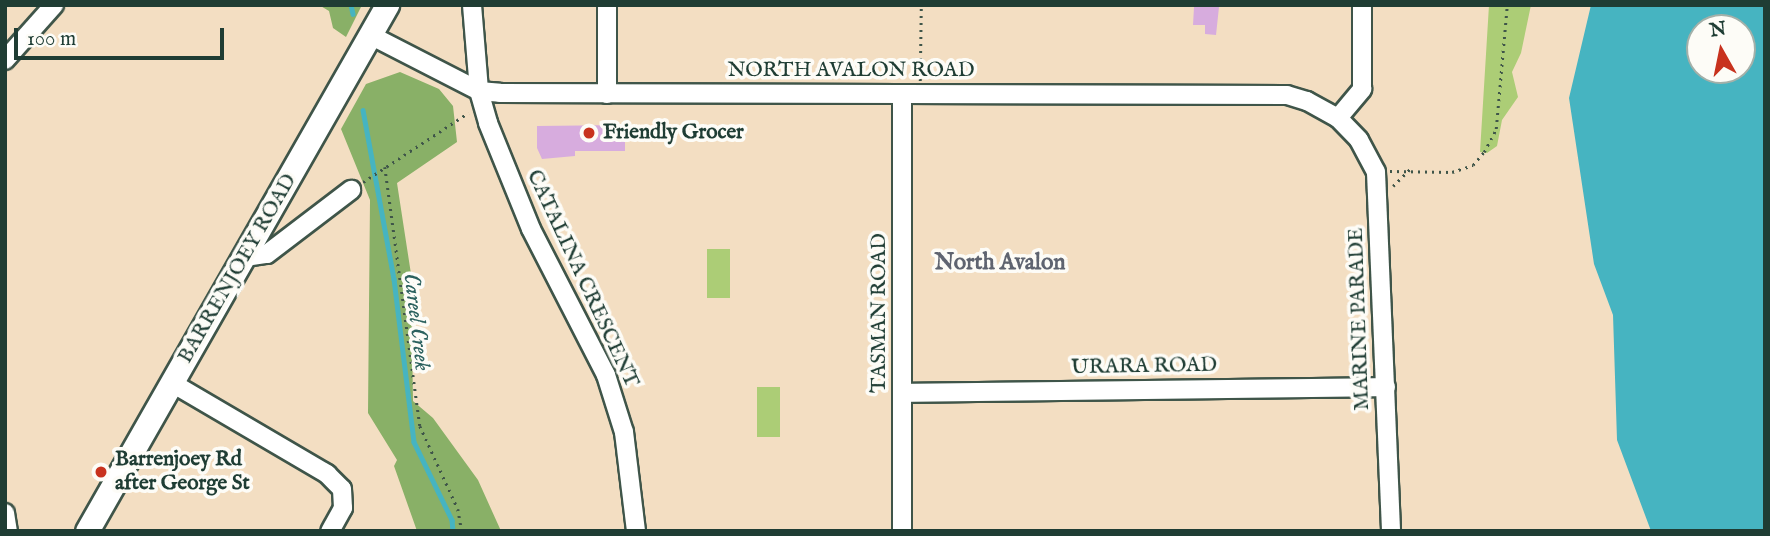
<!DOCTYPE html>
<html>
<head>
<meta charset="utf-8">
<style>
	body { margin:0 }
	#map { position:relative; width:1770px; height:536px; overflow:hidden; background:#f3dec2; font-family:"IM FELL English",serif }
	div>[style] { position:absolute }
	.green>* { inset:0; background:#accd76; transform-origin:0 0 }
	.forest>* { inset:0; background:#89b067 }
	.water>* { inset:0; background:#46b4c1 }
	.stream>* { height:4.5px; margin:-2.25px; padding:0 2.25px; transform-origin:2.25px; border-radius:2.25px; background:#46b4c1 }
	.building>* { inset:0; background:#d7acde }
	.path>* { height:2.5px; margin-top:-1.25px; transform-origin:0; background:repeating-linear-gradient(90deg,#3f5549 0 2px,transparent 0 7px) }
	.roads { filter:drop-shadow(2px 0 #3f5549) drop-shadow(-2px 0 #3f5549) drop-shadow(0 2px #3f5549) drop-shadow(0 -2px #3f5549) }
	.minor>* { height:18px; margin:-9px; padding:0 9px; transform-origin:9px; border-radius:9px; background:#fff }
	.major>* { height:23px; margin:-11.5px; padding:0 11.5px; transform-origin:11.5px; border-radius:11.5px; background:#fff }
	.dots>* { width:19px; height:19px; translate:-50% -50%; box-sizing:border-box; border:4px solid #fdfcf7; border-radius:50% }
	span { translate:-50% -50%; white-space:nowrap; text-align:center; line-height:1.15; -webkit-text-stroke:7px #fdfcf7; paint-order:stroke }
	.street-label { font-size:21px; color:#1f3d34 }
	.poi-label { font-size:21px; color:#1f3d34; font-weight:700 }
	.left { translate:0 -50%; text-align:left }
	.neighbourhood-label { font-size:23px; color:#5f6470; font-weight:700 }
	.water-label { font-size:23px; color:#2b615e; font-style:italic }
	.frame { position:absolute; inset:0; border:7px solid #1f3d34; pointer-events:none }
	.north { position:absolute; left:1686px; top:14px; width:70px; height:70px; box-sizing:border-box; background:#fdfcf7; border:2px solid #a4b0a9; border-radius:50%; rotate:351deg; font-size:19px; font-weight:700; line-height:28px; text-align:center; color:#1f3d34 }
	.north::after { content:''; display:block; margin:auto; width:24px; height:32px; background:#c8321e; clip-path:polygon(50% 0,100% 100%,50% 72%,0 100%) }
	.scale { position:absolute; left:14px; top:28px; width:210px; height:32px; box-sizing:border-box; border:4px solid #1f3d34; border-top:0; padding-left:9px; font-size:21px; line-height:24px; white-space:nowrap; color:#1f3d34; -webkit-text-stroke:5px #fdfcf7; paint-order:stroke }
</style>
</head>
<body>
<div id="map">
	<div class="green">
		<i style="clip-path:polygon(1489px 5px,1531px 5px,1521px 53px,1512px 72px,1518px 97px,1502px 120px,1497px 146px,1487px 153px,1480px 152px)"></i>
		<i style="left:707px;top:249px;width:23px;height:49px"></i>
		<i style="left:780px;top:387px;width:50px;height:23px;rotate:90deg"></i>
	</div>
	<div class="forest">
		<i style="clip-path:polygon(319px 5px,362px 5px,346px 37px,333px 28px,329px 11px)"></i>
		<i style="clip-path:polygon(400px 72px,439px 89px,453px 106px,457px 142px,397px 183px,411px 274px,413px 401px,433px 418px,478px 480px,501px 531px,417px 531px,394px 466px,397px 460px,368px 413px,370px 200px,341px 129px,366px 84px)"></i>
	</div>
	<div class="water">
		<i style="clip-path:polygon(evenodd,1591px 5px,1765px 5px,1765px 531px,1651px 531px,1617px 440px,1613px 315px,1594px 264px,1569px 98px,1591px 5px,1700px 28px,1742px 28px,1742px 70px,1700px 70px,1700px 28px)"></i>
	</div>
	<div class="stream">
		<i style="left:351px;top:5px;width:9px;rotate:77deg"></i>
		<i style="left:363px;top:110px;width:172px;rotate:79.6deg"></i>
		<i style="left:394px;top:279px;width:164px;rotate:83deg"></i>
		<i style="left:414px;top:442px;width:87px;rotate:64deg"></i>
		<i style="left:452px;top:520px;width:11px;rotate:85deg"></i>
	</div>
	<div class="building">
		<i style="clip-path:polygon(1194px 7px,1219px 7px,1216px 35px,1205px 34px,1205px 25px,1193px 25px)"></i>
		<i style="clip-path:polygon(625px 125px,625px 151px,575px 151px,575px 156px,542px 159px,537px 148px,537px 126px)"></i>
	</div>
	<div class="path">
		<i style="left:920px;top:81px;width:76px;rotate:-89.2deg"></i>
		<i style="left:385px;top:167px;width:261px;rotate:82.3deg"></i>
		<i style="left:420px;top:426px;width:91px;rotate:65.4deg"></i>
		<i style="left:458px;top:509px;width:22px;rotate:80deg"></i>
		<i style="left:1390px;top:171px;width:62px;rotate:0.9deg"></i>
		<i style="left:1452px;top:172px;width:22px;rotate:-18deg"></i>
		<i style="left:1473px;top:165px;width:17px;rotate:-50deg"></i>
		<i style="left:1484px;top:152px;width:26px;rotate:-62deg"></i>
		<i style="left:1496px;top:129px;width:124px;rotate:-84.9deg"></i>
		<i style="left:363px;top:182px;width:126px;rotate:-33.3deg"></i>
		<i style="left:1393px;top:186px;width:25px;rotate:-45deg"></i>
	</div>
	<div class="roads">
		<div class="minor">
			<i style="left:472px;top:5px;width:86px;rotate:85.3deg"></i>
			<i style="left:479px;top:91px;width:33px;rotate:74deg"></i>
			<i style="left:488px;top:123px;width:114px;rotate:67.9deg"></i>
			<i style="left:531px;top:229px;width:164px;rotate:62.8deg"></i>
			<i style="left:606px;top:375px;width:60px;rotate:72.5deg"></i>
			<i style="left:624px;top:432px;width:100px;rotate:83.1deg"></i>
			<i style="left:372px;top:36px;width:120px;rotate:27.2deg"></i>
			<i style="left:479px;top:91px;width:21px;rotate:5deg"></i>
			<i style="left:500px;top:93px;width:787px;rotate:0.15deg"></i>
			<i style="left:1287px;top:95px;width:21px;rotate:17deg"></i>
			<i style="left:1307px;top:101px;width:35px;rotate:29deg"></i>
			<i style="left:1338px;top:118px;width:30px;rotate:46deg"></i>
			<i style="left:1359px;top:140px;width:36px;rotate:62deg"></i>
			<i style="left:1376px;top:172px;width:359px;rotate:87.6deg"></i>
			<i style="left:5px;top:60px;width:74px;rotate:-48.3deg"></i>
			<i style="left:607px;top:94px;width:89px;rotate:-90deg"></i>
			<i style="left:902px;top:94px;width:437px;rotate:90deg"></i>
			<i style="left:1338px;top:118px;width:38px;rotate:-50deg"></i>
			<i style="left:1362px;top:89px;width:84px;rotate:-90deg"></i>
			<i style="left:245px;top:257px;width:22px;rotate:-8deg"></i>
			<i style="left:267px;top:254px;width:106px;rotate:-37.3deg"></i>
			<i style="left:172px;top:383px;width:180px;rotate:30.4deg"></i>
			<i style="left:327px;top:474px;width:21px;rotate:45deg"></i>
			<i style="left:342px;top:489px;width:19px;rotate:87deg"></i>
			<i style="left:343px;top:508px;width:26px;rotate:119deg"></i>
			<i style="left:903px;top:393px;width:483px;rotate:-0.7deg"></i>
			<i style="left:5px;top:513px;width:18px;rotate:81deg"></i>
		</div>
		<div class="major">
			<i style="left:87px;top:531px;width:606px;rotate:-60.3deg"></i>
		</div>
	</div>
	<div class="dots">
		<i style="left:589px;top:133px;background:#c8321e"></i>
		<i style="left:101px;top:472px;background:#c8321e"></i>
	</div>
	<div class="street-label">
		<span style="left:851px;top:71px">NORTH AVALON ROAD</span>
		<span style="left:238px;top:269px;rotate:-60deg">BARRENJOEY ROAD</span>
		<span style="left:582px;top:279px;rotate:65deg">CATALINA CRESCENT</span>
		<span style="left:880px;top:313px;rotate:-90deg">TASMAN ROAD</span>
		<span style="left:1360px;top:319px;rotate:-92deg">MARINE PARADE</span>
		<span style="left:1144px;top:367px;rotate:-1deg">URARA ROAD</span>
	</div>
	<div class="poi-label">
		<span class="left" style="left:603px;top:133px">Friendly Grocer</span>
		<span class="left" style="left:115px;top:472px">Barrenjoey Rd<br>after George St</span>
	</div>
	<div class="neighbourhood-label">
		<span style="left:1000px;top:263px">North Avalon</span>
	</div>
	<div class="water-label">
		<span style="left:416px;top:322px;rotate:83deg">Careel Creek</span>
	</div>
	<div class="frame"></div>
	<div class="north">N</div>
	<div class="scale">100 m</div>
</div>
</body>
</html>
